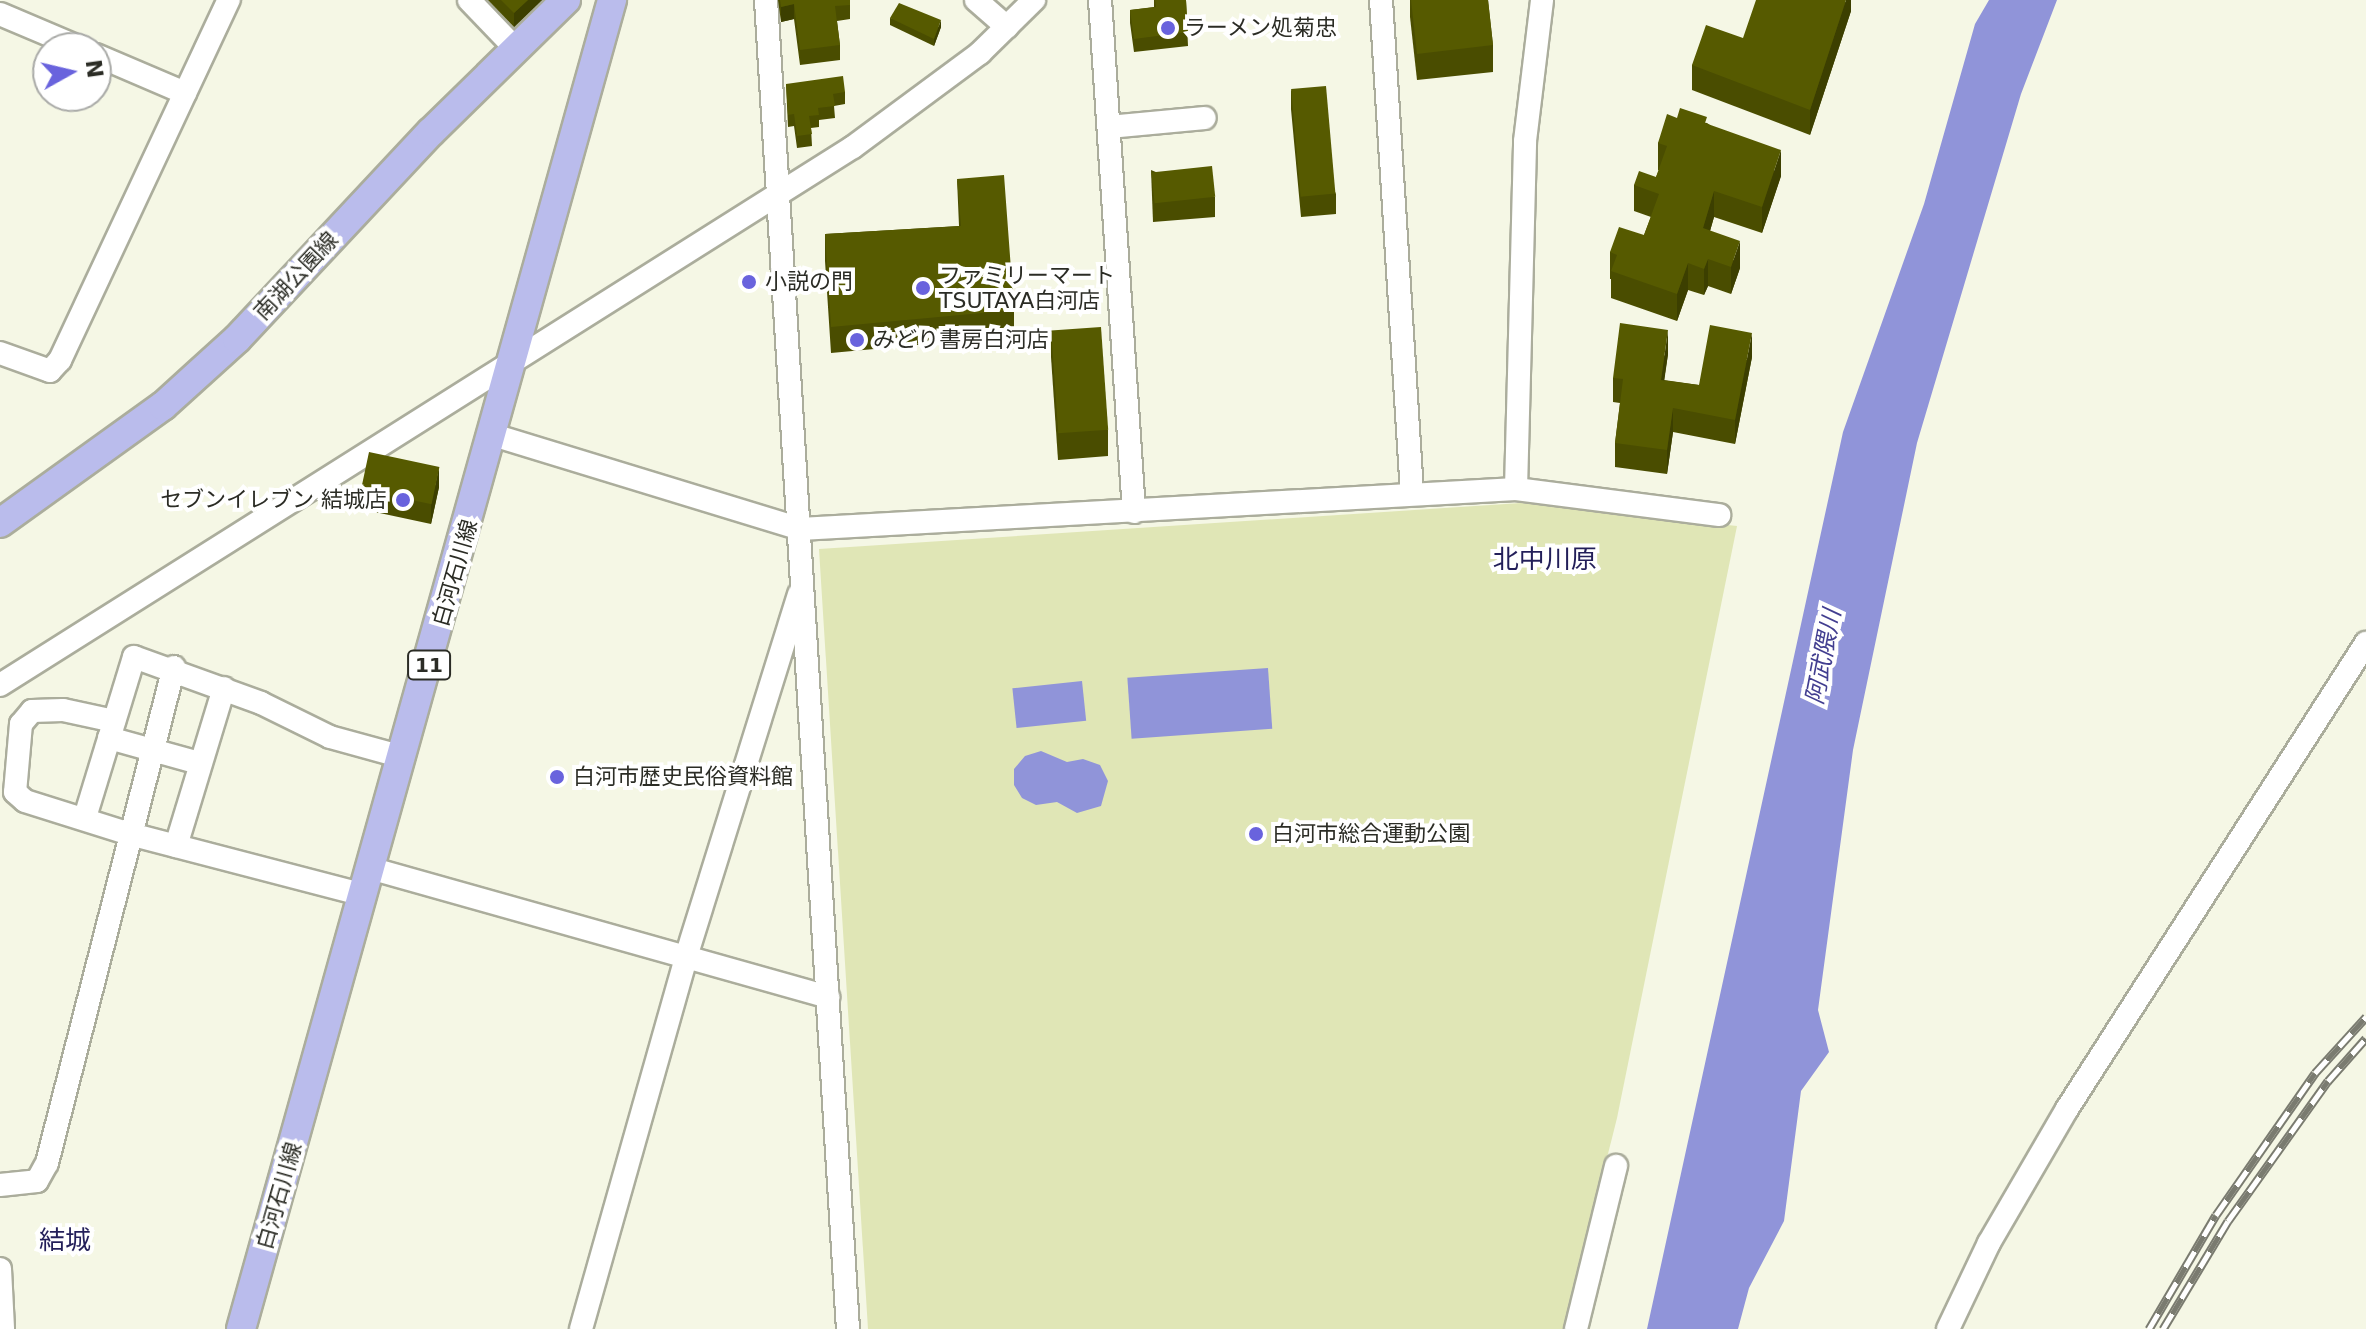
<!DOCTYPE html>
<html>
<head>
<meta charset="utf-8">
<style>
	body { margin:0 }
	#map { position:relative; width:2366px; height:1329px; overflow:hidden; background:#f5f7e5; font-family:"DejaVu Sans","Noto Sans JP",sans-serif }
	div>[style] { position:absolute }
	.green>* { inset:0; background:#e0e6b6 }
	.water>* { inset:0; background:#9094d9; transform-origin:0 0 }
	.roads { filter:drop-shadow(2px 0 #abad9c) drop-shadow(-2px 0 #abad9c) drop-shadow(0 2px #abad9c) drop-shadow(0 -2px #abad9c) }
	.minor>* { height:22px; margin:-11px; padding:0 11px; transform-origin:11px; border-radius:11px; background:#fff }
	.major>* { height:28px; margin:-14px; padding:0 14px; transform-origin:14px; border-radius:14px; background:#babcec }
	.rail>* { height:9px; margin-top:-4.5px; transform-origin:0; background:repeating-linear-gradient(90deg,#fff 0 18px,#7a7b70 0 36px); box-sizing:border-box; border-block:2px solid #7a7b70 }
	.wall>* { inset:0; background:#4a4d00 }
	.shaded-wall>* { inset:0; background:#3c3f00 }
	.building>* { inset:0; background:#565a00; transform-origin:0 0 }
	.dots>* { width:22px; height:22px; translate:-50% -50%; box-sizing:border-box; border:4px solid #fff; border-radius:50% }
	span { translate:-50% -50%; white-space:nowrap; text-align:center; line-height:1.15; -webkit-text-stroke:8px #fff; paint-order:stroke }
	.shield-label span { padding:2px 6px; background:#fff; border:2px solid; border-radius:6px; -webkit-text-stroke-width:0 }
	.shield-label { font-size:20px; color:#2b2c25; font-weight:700 }
	.poi-label { font-size:22px; color:#2b2c25 }
	.left { translate:0 -50%; text-align:left }
	.right { translate:-100% -50%; text-align:right }
	.street-label { font-size:22px; color:#2b2c25 }
	.water-label { font-size:24px; color:#423e90; font-style:italic }
	.quarter-label { font-size:26px; color:#231f59 }
	.north { position:absolute; left:32px; top:32px; width:80px; height:80px; box-sizing:border-box; background:#fff; border:2px solid #aaaba8; border-radius:50%; rotate:82deg; font-size:22px; font-weight:700; line-height:32px; text-align:center; color:#2b2c25 }
	.north::after { content:''; display:block; margin:auto; width:28px; height:36px; background:#6963dd; clip-path:polygon(50% 0,100% 100%,50% 72%,0 100%) }
</style>
</head>
<body>
<div id="map">
	<div class="green">
		<i style="clip-path:polygon(1521px 503px,1737px 526px,1617px 1118px,1564px 1329px,868px 1329px,819px 549px)"></i>
	</div>
	<div class="water">
		<i style="clip-path:polygon(1989px 0,2057px 0,2021px 94px,1917px 443px,1853px 750px,1818px 1010px,1829px 1052px,1801px 1091px,1784px 1221px,1749px 1288px,1738px 1329px,1647px 1329px,1843px 432px,1924px 204px,1975px 24px)"></i>
		<i style="left:1268px;top:668px;width:61px;height:141px;rotate:86deg"></i>
		<i style="left:1082px;top:681px;width:40px;height:70px;rotate:84deg"></i>
		<i style="clip-path:polygon(1041px 751px,1067px 762px,1083px 759px,1100px 765px,1108px 781px,1101px 806px,1077px 813px,1057px 802px,1036px 805px,1022px 798px,1014px 785px,1014px 769px,1025px 756px)"></i>
	</div>
	<div class="roads">
		<div class="minor">
			<i style="left:469px;top:0;width:68px;rotate:46.2deg"></i>
			<i style="left:766px;top:0;width:1332px;rotate:86.47deg"></i>
			<i style="left:976px;top:0;width:41px;rotate:41.1deg"></i>
			<i style="left:1100px;top:0;width:513px;rotate:86.2deg"></i>
			<i style="left:1381px;top:0;width:494px;rotate:86.4deg"></i>
			<i style="left:0;top:14px;width:87px;rotate:23deg"></i>
			<i style="left:96px;top:55px;width:97px;rotate:23.1deg"></i>
			<i style="left:1109px;top:127px;width:96px;rotate:-5.4deg"></i>
			<i style="left:0;top:353px;width:53px;rotate:19.8deg"></i>
			<i style="left:50px;top:371px;width:15px;rotate:-48deg"></i>
			<i style="left:60px;top:360px;width:398px;rotate:-64.9deg"></i>
			<i style="left:493px;top:435px;width:321px;rotate:17deg"></i>
			<i style="left:800px;top:529px;width:717px;rotate:-3.2deg"></i>
			<i style="left:1516px;top:489px;width:205px;rotate:7.3deg"></i>
			<i style="left:1516px;top:489px;width:348px;rotate:-88.5deg"></i>
			<i style="left:1525px;top:141px;width:142px;rotate:-83.1deg"></i>
			<i style="left:0;top:685px;width:1008px;rotate:-32.24deg"></i>
			<i style="left:853px;top:147px;width:158px;rotate:-36.5deg"></i>
			<i style="left:980px;top:53px;width:76px;rotate:-44.5deg"></i>
			<i style="left:114px;top:721px;width:52px;rotate:-167.8deg"></i>
			<i style="left:63px;top:710px;width:31px;rotate:178deg"></i>
			<i style="left:32px;top:711px;width:17px;rotate:130deg"></i>
			<i style="left:21px;top:724px;width:68px;rotate:95deg"></i>
			<i style="left:15px;top:792px;width:13px;rotate:42deg"></i>
			<i style="left:25px;top:801px;width:110px;rotate:17.4deg"></i>
			<i style="left:130px;top:834px;width:242px;rotate:14.6deg"></i>
			<i style="left:109px;top:738px;width:93px;rotate:15.5deg"></i>
			<i style="left:89px;top:820px;width:7px;rotate:-117deg"></i>
			<i style="left:86px;top:814px;width:164px;rotate:-73deg"></i>
			<i style="left:134px;top:657px;width:135px;rotate:19.9deg"></i>
			<i style="left:261px;top:703px;width:77px;rotate:26.2deg"></i>
			<i style="left:330px;top:737px;width:76px;rotate:15.3deg"></i>
			<i style="left:176px;top:846px;width:165px;rotate:-73.1deg"></i>
			<i style="left:373px;top:869px;width:473px;rotate:15.7deg"></i>
			<i style="left:0;top:1185px;width:37px;rotate:-6deg"></i>
			<i style="left:37px;top:1181px;width:21px;rotate:-61deg"></i>
			<i style="left:47px;top:1163px;width:512px;rotate:-75.64deg"></i>
			<i style="left:0;top:1269px;width:60px;rotate:87.1deg"></i>
			<i style="left:581px;top:1329px;width:387px;rotate:-74.2deg"></i>
			<i style="left:686px;top:957px;width:380px;rotate:-72.7deg"></i>
			<i style="left:1576px;top:1329px;width:168px;rotate:-76.2deg"></i>
			<i style="left:1948px;top:1329px;width:95px;rotate:-64.5deg"></i>
			<i style="left:1989px;top:1243px;width:155px;rotate:-59.8deg"></i>
			<i style="left:2067px;top:1109px;width:554px;rotate:-57.31deg"></i>
		</div>
		<div class="major">
			<i style="left:0;top:523px;width:201px;rotate:-35.7deg"></i>
			<i style="left:163px;top:406px;width:100px;rotate:-42.2deg"></i>
			<i style="left:237px;top:339px;width:284px;rotate:-46.9deg"></i>
			<i style="left:431px;top:132px;width:189px;rotate:-44.4deg"></i>
			<i style="left:241px;top:1329px;width:1380px;rotate:-74.4deg"></i>
		</div>
	</div>
	<div class="rail">
		<i style="left:2149px;top:1329px;width:132px;rotate:-59.6deg"></i>
		<i style="left:2216px;top:1215px;width:173px;rotate:-55.1deg"></i>
		<i style="left:2315px;top:1073px;width:76px;rotate:-47.7deg"></i>
		<i style="left:2163px;top:1329px;width:126px;rotate:-59deg"></i>
		<i style="left:2228px;top:1221px;width:172px;rotate:-54.5deg"></i>
		<i style="left:2328px;top:1081px;width:57px;rotate:-48.5deg"></i>
	</div>
	<div class="wall">
		<i style="clip-path:polygon(488px 0,542px 0,514px 27px)"></i>
		<i style="clip-path:polygon(778px 0,850px 0,850px 19px,837px 21px,840px 45px,840px 60px,800px 65px,794px 19px,781px 22px)"></i>
		<i style="clip-path:polygon(1154px 0,1186px 0,1188px 46px,1134px 52px,1130px 23px,1130px 10px,1154px 7px)"></i>
		<i style="clip-path:polygon(1410px 0,1488px 0,1493px 45px,1493px 72px,1417px 80px,1410px 17px)"></i>
		<i style="clip-path:polygon(1851px 0,1851px 11px,1810px 135px,1692px 90px,1692px 65px)"></i>
		<i style="clip-path:polygon(890px 18px,941px 27px,934px 46px,890px 25px)"></i>
		<i style="clip-path:polygon(786px 84px,845px 92px,845px 104px,834px 106px,835px 118px,819px 120px,819px 127px,811px 128px,812px 146px,797px 148px,794px 126px,788px 127px)"></i>
		<i style="clip-path:polygon(1291px 89px,1336px 194px,1336px 214px,1301px 217px,1291px 109px)"></i>
		<i style="clip-path:polygon(1677px 118px,1707px 123px,1781px 176px,1762px 233px,1714px 217px,1710px 231px,1740px 268px,1731px 294px,1708px 286px,1704px 295px,1688px 290px,1677px 321px,1611px 298px,1611px 279px,1610px 279px,1610px 252px,1644px 235px,1651px 217px,1634px 211px,1634px 185px,1656px 177px,1659px 170px,1658px 170px,1658px 143px)"></i>
		<i style="clip-path:polygon(1151px 170px,1215px 197px,1215px 217px,1153px 222px)"></i>
		<i style="clip-path:polygon(957px 179px,1014px 310px,1014px 336px,831px 353px,825px 261px,825px 234px,959px 226px)"></i>
		<i style="clip-path:polygon(1051px 330px,1108px 430px,1108px 456px,1058px 460px,1051px 357px)"></i>
		<i style="clip-path:polygon(1668px 354px,1664px 380px,1699px 385px,1752px 357px,1735px 444px,1673px 432px,1667px 474px,1615px 467px,1615px 443px,1620px 403px,1613px 402px,1613px 378px)"></i>
		<i style="clip-path:polygon(439px 487px,431px 524px,361px 509px,361px 489px)"></i>
	</div>
	<div class="shaded-wall">
		<i style="clip-path:polygon(528px 0,542px 0,514px 27px,514px 13px)"></i>
		<i style="clip-path:polygon(1846px 0,1851px 0,1851px 11px,1810px 135px,1810px 110px)"></i>
		<i style="clip-path:polygon(794px 4px,794px 19px,781px 22px,781px 7px)"></i>
		<i style="clip-path:polygon(941px 20px,941px 27px,934px 46px,934px 39px)"></i>
		<i style="clip-path:polygon(1781px 150px,1781px 176px,1762px 233px,1762px 207px)"></i>
		<i style="clip-path:polygon(1714px 191px,1714px 217px,1703px 255px,1703px 228px)"></i>
		<i style="clip-path:polygon(1740px 241px,1740px 268px,1731px 294px,1731px 267px)"></i>
		<i style="clip-path:polygon(1708px 259px,1708px 286px,1704px 295px,1704px 269px)"></i>
		<i style="clip-path:polygon(1688px 263px,1688px 290px,1677px 321px,1677px 294px)"></i>
		<i style="clip-path:polygon(1668px 330px,1668px 354px,1661px 404px,1661px 380px)"></i>
		<i style="clip-path:polygon(1752px 333px,1752px 357px,1735px 444px,1735px 420px)"></i>
		<i style="clip-path:polygon(1673px 408px,1673px 432px,1667px 474px,1667px 450px)"></i>
		<i style="clip-path:polygon(439px 467px,439px 487px,431px 524px,431px 504px)"></i>
	</div>
	<div class="building">
		<i style="clip-path:polygon(501px 0,528px 0,514px 13px)"></i>
		<i style="clip-path:polygon(780px 0,850px 0,850px 5px,835px 6px,840px 45px,800px 50px,794px 4px,781px 7px)"></i>
		<i style="clip-path:polygon(1155px 0,1186px 0,1188px 32px,1134px 39px,1130px 10px,1156px 7px)"></i>
		<i style="clip-path:polygon(1411px 0,1488px 0,1493px 45px,1417px 54px)"></i>
		<i style="clip-path:polygon(1756px 0,1846px 0,1810px 110px,1692px 65px,1706px 25px,1743px 38px)"></i>
		<i style="clip-path:polygon(899px 3px,941px 20px,934px 39px,890px 18px)"></i>
		<i style="clip-path:polygon(843px 76px,845px 92px,833px 94px,835px 106px,818px 108px,819px 115px,809px 116px,812px 134px,797px 136px,794px 114px,788px 115px,786px 84px)"></i>
		<i style="left:1326px;top:86px;width:108px;height:35px;rotate:85deg"></i>
		<i style="clip-path:polygon(1680px 108px,1707px 117px,1705px 123px,1781px 150px,1762px 207px,1714px 191px,1703px 228px,1740px 241px,1731px 267px,1708px 259px,1704px 269px,1688px 263px,1677px 294px,1611px 271px,1617px 255px,1610px 252px,1619px 227px,1644px 235px,1659px 194px,1634px 185px,1639px 171px,1656px 177px,1667px 146px,1658px 143px,1667px 114px,1677px 118px)"></i>
		<i style="left:1212px;top:166px;width:31px;height:61px;rotate:84deg"></i>
		<i style="clip-path:polygon(1004px 175px,1014px 310px,831px 327px,825px 234px,961px 226px,957px 179px)"></i>
		<i style="clip-path:polygon(1620px 323px,1668px 330px,1661px 380px,1699px 385px,1710px 325px,1752px 333px,1735px 420px,1673px 408px,1667px 450px,1615px 443px,1623px 379px,1613px 378px)"></i>
		<i style="left:1101px;top:327px;width:103px;height:50px;rotate:86deg"></i>
		<i style="left:369px;top:452px;width:72px;height:38px;rotate:12deg"></i>
	</div>
	<div class="dots">
		<i style="left:1168px;top:28px;background:#6963dd"></i>
		<i style="left:749px;top:282px;background:#6963dd"></i>
		<i style="left:923px;top:288px;background:#6963dd"></i>
		<i style="left:857px;top:340px;background:#6963dd"></i>
		<i style="left:403px;top:500px;background:#6963dd"></i>
		<i style="left:557px;top:777px;background:#6963dd"></i>
		<i style="left:1256px;top:834px;background:#6963dd"></i>
	</div>
	<div class="shield-label">
		<span style="left:429px;top:665px">11</span>
	</div>
	<div class="poi-label">
		<span class="left" style="left:1184px;top:28px">ラーメン処菊忠</span>
		<span class="left" style="left:939px;top:288px">ファミリーマート<br>TSUTAYA白河店</span>
		<span class="left" style="left:765px;top:282px">小説の門</span>
		<span class="left" style="left:873px;top:340px">みどり書房白河店</span>
		<span class="right" style="left:387px;top:500px">セブンイレブン 結城店</span>
		<span class="left" style="left:573px;top:777px">白河市歴史民俗資料館</span>
		<span class="left" style="left:1272px;top:834px">白河市総合運動公園</span>
	</div>
	<div class="street-label">
		<span style="left:296px;top:276px;rotate:-47deg">南湖公園線</span>
		<span style="left:455px;top:573px;rotate:-74deg">白河石川線</span>
		<span style="left:279px;top:1196px;rotate:-74deg">白河石川線</span>
	</div>
	<div class="water-label">
		<span style="left:1824px;top:657px;rotate:-79deg">阿武隈川</span>
	</div>
	<div class="quarter-label">
		<span style="left:1545px;top:560px">北中川原</span>
		<span style="left:65px;top:1241px">結城</span>
	</div>
	<div class="north">N</div>
</div>
</body>
</html>
